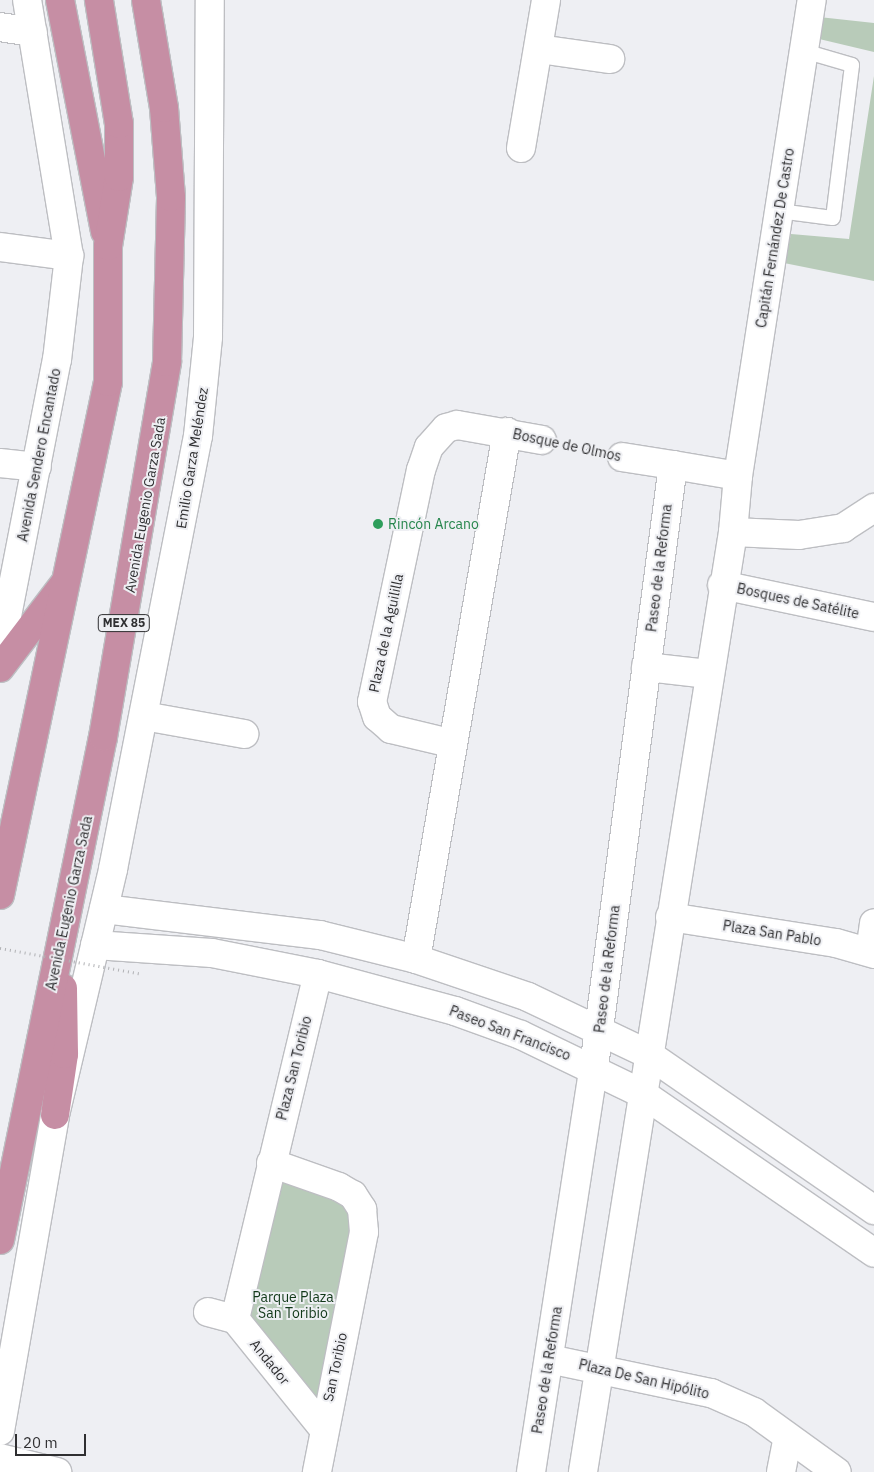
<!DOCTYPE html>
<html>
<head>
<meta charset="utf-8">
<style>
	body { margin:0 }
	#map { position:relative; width:874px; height:1472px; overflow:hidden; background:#eeeff3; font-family:"IBM Plex Sans",sans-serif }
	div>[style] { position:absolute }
	.green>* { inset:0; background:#b8cbb9 }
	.path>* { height:3px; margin-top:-1.5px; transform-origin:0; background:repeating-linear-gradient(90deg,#b0b1b4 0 1px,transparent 0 5px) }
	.roads { filter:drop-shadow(1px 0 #bdbec2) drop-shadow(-1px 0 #bdbec2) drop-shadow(0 1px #bdbec2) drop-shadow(0 -1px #bdbec2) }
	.service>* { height:14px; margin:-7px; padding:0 7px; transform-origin:7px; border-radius:7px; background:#fff }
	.minor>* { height:28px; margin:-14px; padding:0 14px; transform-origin:14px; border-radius:14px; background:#fff }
	.tertiary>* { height:28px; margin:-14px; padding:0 14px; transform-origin:14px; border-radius:14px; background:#fff }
	.trunk>* { height:28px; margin:-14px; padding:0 14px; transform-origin:14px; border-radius:14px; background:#c68ea4 }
	.path-bridge>* { height:3px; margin-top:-1.5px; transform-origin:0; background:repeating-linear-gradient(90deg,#b0b1b4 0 1px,transparent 0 5px) }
	.dots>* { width:14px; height:14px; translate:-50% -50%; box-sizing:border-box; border:2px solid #eeeff3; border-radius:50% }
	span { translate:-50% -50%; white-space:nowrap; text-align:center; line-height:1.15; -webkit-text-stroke:4px #eeeff3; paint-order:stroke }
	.shield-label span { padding:1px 4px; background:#eeeff3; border:1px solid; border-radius:4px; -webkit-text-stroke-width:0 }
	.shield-label { font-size:12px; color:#2f2f31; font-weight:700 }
	.street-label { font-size:14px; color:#2f2f31 }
	.leisure-label { font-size:14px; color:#27864d }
	.left { translate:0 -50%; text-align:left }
	.park-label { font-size:14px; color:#113818 }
	.scale { position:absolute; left:15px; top:1434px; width:71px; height:22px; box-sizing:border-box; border:2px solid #2f2f31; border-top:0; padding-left:6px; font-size:15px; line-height:18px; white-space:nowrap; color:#2f2f31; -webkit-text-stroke:4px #eeeff3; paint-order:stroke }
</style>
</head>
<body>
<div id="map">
	<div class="green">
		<i style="clip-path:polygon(819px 17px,874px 23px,874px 52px,815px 38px)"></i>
		<i style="clip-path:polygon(874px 76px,874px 281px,784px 263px,791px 234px,849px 239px)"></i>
		<i style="clip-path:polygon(271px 1163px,362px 1209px,323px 1428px,235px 1319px)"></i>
	</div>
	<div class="path">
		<i style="left:567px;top:444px;width:32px;rotate:13deg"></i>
	</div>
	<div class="roads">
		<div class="service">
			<i style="left:779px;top:211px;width:54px;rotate:7.4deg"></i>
			<i style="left:833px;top:218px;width:154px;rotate:-82.9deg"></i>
			<i style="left:852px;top:65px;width:50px;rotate:-163.7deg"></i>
		</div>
		<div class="minor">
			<i style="left:0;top:27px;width:33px;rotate:9deg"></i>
			<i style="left:539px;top:49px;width:72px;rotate:8deg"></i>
			<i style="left:521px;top:148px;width:150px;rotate:-80.4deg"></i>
			<i style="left:0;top:247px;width:70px;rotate:7.4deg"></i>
			<i style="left:622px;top:457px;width:52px;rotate:8.9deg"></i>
			<i style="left:0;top:463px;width:37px;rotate:6deg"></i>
			<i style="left:738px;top:476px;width:482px;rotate:-81.2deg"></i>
			<i style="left:733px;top:532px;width:66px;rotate:2.6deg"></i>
			<i style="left:799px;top:535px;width:45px;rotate:-9deg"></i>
			<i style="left:843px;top:528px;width:37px;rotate:-33deg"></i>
			<i style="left:722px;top:585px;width:155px;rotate:11.9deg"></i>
			<i style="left:144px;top:716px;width:102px;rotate:10.2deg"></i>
			<i style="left:450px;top:743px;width:61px;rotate:-166.7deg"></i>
			<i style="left:391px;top:729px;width:18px;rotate:-139deg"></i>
			<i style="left:377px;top:717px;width:16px;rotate:-108deg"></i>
			<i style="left:372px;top:702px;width:237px;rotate:-78.1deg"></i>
			<i style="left:421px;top:470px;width:24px;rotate:-71deg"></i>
			<i style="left:429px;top:447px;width:25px;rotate:-48deg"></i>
			<i style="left:446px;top:428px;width:11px;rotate:-15deg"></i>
			<i style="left:457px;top:425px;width:86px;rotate:10deg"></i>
			<i style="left:670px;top:917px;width:168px;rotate:8.9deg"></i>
			<i style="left:836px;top:943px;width:40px;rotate:16deg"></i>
			<i style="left:870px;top:952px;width:29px;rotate:-82deg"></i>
			<i style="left:416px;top:959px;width:535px;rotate:-80.2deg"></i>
			<i style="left:271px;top:1163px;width:72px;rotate:19.4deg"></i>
			<i style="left:339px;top:1187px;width:16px;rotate:30deg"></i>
			<i style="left:353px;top:1195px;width:17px;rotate:57deg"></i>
			<i style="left:362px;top:1209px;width:23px;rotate:85deg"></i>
			<i style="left:364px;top:1232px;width:245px;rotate:101.1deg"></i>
			<i style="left:208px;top:1312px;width:28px;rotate:15deg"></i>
			<i style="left:235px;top:1319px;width:140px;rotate:51.1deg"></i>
			<i style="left:235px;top:1319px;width:355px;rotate:-76.5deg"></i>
			<i style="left:549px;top:1359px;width:166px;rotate:11.9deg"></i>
			<i style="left:711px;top:1393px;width:47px;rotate:23.8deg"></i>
			<i style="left:754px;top:1412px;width:102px;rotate:35.9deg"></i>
			<i style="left:0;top:1458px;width:59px;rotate:13.8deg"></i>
			<i style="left:781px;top:1472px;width:33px;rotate:-79deg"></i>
		</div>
		<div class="tertiary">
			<i style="left:0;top:652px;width:298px;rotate:-79deg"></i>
			<i style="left:57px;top:360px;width:105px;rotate:-83.4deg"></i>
			<i style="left:69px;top:256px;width:259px;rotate:-99.3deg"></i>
			<i style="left:646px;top:667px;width:62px;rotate:6.4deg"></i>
			<i style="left:104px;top:909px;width:218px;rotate:6.9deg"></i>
			<i style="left:320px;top:935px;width:99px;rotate:14deg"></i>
			<i style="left:416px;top:959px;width:118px;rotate:18.7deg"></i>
			<i style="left:528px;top:997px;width:133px;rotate:25.4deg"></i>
			<i style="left:648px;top:1054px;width:275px;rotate:34.6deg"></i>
			<i style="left:95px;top:945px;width:117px;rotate:3.9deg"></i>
			<i style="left:212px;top:953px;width:108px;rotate:11.2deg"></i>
			<i style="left:318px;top:974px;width:142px;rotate:15.1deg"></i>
			<i style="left:455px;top:1011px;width:70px;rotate:20deg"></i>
			<i style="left:521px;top:1035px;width:136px;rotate:25.8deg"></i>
			<i style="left:643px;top:1094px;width:280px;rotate:34.5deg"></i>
			<i style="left:0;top:1431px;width:321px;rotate:-80.1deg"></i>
			<i style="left:55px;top:1115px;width:253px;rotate:-76.7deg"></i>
			<i style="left:113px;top:869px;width:441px;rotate:-78.9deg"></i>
			<i style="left:198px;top:436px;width:100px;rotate:-84.2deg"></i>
			<i style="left:208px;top:337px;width:337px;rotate:-89.7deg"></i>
			<i style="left:531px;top:1472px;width:410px;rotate:-81.2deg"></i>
			<i style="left:594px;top:1067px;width:607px;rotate:-82.52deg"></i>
			<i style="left:673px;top:465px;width:66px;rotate:9.6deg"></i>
			<i style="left:738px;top:476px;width:56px;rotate:95.1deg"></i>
			<i style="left:733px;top:532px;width:952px;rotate:99.07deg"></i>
		</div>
		<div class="trunk">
			<i style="left:60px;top:0;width:236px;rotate:79deg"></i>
			<i style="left:0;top:668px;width:106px;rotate:-52.7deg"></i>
			<i style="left:0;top:895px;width:524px;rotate:-78.11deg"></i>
			<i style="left:108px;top:382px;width:136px;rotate:-90deg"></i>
			<i style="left:108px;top:246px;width:70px;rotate:-80.9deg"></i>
			<i style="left:119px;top:177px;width:53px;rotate:-90deg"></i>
			<i style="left:119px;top:124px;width:126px;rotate:-99.2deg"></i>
			<i style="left:55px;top:1115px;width:62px;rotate:-81.6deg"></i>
			<i style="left:64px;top:1054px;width:66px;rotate:-90.9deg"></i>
			<i style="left:0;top:1240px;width:513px;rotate:-78.43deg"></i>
			<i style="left:103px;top:737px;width:380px;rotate:-80.3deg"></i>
			<i style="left:167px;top:362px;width:165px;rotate:-88.6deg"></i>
			<i style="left:171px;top:197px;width:89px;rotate:-94.5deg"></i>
			<i style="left:164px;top:108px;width:109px;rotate:-99.5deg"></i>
		</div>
	</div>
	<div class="path-bridge">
		<i style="left:0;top:948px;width:145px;rotate:10.3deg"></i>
	</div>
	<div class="dots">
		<i style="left:378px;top:524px;background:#2e9e5b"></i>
	</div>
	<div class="shield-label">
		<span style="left:124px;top:623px">MEX 85</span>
	</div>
	<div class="street-label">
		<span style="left:775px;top:238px;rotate:-81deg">Capitán Fernández De Castro</span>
		<span style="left:567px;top:445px;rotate:12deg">Bosque de Olmos</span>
		<span style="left:39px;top:455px;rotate:-79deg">Avenida Sendero Encantado</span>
		<span style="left:192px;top:458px;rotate:-81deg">Emilio Garza Meléndez</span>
		<span style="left:145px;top:505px;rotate:-80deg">Avenida Eugenio Garza Sada</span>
		<span style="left:659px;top:568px;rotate:-83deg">Paseo de la Reforma</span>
		<span style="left:798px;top:601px;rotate:12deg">Bosques de Satélite</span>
		<span style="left:386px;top:633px;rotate:-78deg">Plaza de la Aguililla</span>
		<span style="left:69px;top:903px;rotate:-78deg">Avenida Eugenio Garza Sada</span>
		<span style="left:772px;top:933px;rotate:9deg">Plaza San Pablo</span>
		<span style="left:607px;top:969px;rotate:-83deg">Paseo de la Reforma</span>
		<span style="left:510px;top:1033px;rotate:21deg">Paseo San Francisco</span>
		<span style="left:294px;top:1068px;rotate:-76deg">Plaza San Toribio</span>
		<span style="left:270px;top:1362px;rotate:51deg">Andador</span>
		<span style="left:335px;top:1367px;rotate:-78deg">San Toribio</span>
		<span style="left:547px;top:1370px;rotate:-81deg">Paseo de la Reforma</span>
		<span style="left:644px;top:1379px;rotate:13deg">Plaza De San Hipólito</span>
	</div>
	<div class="leisure-label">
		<span class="left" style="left:388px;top:524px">Rincón Arcano</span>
	</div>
	<div class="park-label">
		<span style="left:293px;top:1305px">Parque Plaza<br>San Toribio</span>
	</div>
	<div class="scale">20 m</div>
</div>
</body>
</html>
